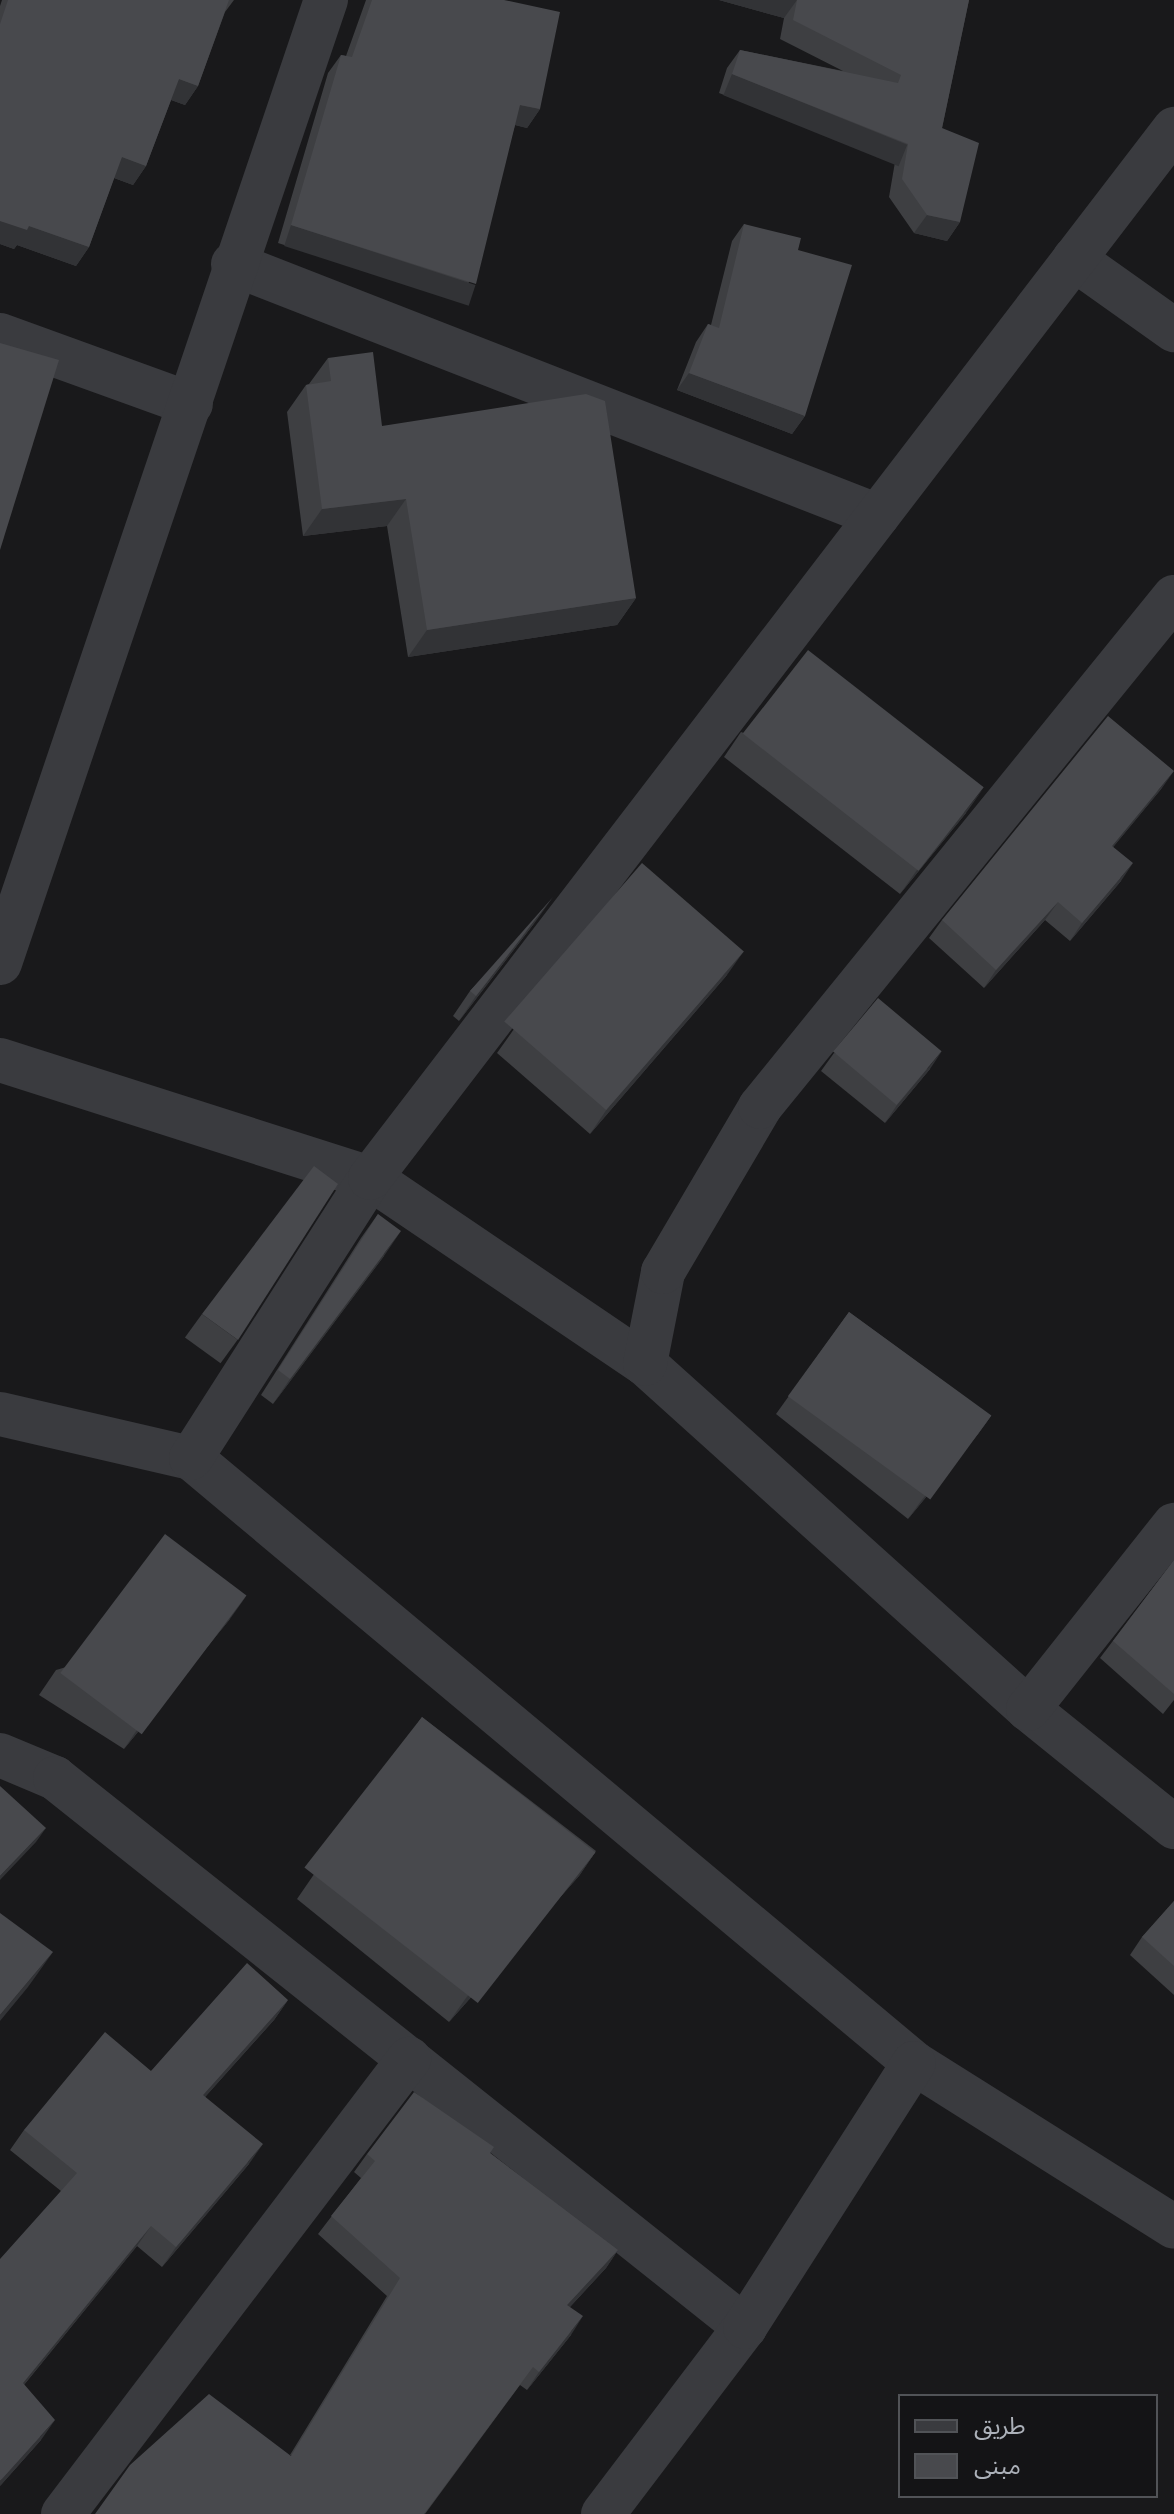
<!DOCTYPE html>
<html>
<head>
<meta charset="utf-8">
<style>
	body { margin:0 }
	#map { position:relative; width:1174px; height:2514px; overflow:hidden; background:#19191b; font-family:"IBM Plex Sans","Noto Sans Arabic",sans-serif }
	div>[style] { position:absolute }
	.street>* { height:44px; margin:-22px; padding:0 22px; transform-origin:22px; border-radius:22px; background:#3a3b3f }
	.wall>* { inset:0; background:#3e3f42; transform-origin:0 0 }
	.shaded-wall>* { inset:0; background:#323336; transform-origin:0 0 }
	.building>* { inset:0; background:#48494d; transform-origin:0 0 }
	span { translate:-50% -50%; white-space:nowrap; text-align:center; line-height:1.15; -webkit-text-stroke:6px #141416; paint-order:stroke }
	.legend { position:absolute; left:898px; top:2394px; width:260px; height:104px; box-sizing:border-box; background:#141416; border:2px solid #515357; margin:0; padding:10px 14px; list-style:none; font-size:24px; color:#acb1b9 }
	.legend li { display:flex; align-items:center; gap:16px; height:40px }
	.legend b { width:40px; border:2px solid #515357 }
</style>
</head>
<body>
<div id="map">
	<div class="street">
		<i style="left:1074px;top:259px;width:123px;rotate:35.4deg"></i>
		<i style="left:233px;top:264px;width:692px;rotate:21.34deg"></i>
		<i style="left:0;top:335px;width:203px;rotate:19.9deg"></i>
		<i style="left:0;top:963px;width:1017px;rotate:-71.3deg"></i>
		<i style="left:0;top:1060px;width:388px;rotate:17.7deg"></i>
		<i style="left:370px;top:1178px;width:332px;rotate:34.1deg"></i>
		<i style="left:645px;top:1364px;width:515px;rotate:42.01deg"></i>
		<i style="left:1028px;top:1709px;width:188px;rotate:38.9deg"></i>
		<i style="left:645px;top:1364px;width:94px;rotate:-78.9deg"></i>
		<i style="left:663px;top:1272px;width:191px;rotate:-59.5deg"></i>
		<i style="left:760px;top:1107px;width:657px;rotate:-50.93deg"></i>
		<i style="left:0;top:1414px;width:196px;rotate:13deg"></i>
		<i style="left:191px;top:1458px;width:943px;rotate:39.92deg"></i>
		<i style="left:914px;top:2063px;width:307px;rotate:32.2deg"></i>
		<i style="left:191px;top:1458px;width:332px;rotate:-57.4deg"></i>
		<i style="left:370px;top:1178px;width:1322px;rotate:-52.53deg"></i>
		<i style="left:1028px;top:1709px;width:235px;rotate:-51.6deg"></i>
		<i style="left:0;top:1755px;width:60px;rotate:22.7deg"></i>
		<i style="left:55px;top:1778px;width:882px;rotate:38.51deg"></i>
		<i style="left:63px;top:2514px;width:572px;rotate:-52.75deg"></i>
		<i style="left:603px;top:2514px;width:235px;rotate:-52.8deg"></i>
		<i style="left:745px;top:2327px;width:313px;rotate:-57.4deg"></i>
	</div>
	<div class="wall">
		<i style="clip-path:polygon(2px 0,234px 0,225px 12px,198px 86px,185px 105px,171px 100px,146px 166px,133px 185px,114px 178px,89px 247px,76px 266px,17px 245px,14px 249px,0 244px,0 6px)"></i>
		<i style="clip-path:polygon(366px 0,504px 0,540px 109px,527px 128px,515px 125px,463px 302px,278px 243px,328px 73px,341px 55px,346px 56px)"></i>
		<i style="clip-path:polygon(719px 0,969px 0,942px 128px,960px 222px,947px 241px,914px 233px,889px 197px,895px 162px,719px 93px,727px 68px,740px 50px,843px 71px,780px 39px,784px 18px)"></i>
		<i style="clip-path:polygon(744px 224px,798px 250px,805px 416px,792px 434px,677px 390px,696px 342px,708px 324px,711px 325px,732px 241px)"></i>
		<i style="clip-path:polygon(328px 358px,382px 426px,636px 598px,617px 625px,408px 657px,387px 526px,303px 536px,287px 412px,306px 385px,309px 384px)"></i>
		<i style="clip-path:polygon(741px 732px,966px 813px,900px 894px,724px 757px)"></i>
		<i style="clip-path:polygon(1162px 788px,1113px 847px,1121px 881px,1070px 941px,1045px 920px,984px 988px,929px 938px,942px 920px)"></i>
		<i style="clip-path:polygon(536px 921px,459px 1021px,453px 1016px,470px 991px)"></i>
		<i style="clip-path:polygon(727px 975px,590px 1134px,497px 1053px,514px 1029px)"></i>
		<i style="clip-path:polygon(834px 1053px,930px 1069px,885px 1123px,821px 1071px)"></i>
		<i style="clip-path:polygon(378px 1214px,384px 1256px,273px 1404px,261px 1395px,361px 1238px)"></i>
		<i style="clip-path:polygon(849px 1312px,991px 1416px,978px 1434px,908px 1519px,776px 1414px)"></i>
		<i style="left:202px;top:1314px;width:44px;height:29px;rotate:36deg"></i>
		<i style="clip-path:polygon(1174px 1560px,1174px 1700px,1163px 1714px,1100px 1658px)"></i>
		<i style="clip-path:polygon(230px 1619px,124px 1749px,39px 1695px,56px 1670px)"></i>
		<i style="clip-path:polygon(422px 1717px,596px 1851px,579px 1876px,449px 2022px,297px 1899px)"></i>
		<i style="clip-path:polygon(1174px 1901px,1174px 1995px,1130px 1955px,1142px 1937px)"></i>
		<i style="clip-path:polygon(288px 2000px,274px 2020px,205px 2097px,249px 2164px,162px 2267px,137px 2246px,24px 2385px,41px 2440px,0 2486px,61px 2191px,10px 2150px,24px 2130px,151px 2071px)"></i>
		<i style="clip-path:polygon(490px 2153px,618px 2250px,606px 2268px,570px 2307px,571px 2335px,527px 2390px,520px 2385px,425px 2514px,290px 2455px,387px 2296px,318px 2234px,361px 2178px,354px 2172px,367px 2154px)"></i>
	</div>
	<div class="shaded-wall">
		<i style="clip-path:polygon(719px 0,797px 0,784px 18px)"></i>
		<i style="left:732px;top:74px;width:189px;height:23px;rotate:22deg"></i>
		<i style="clip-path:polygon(179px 79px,198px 86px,185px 105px,166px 98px)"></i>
		<i style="clip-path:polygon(520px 105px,540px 109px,527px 128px,507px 123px)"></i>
		<i style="clip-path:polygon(122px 157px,146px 166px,133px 185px,109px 176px)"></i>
		<i style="clip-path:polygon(927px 215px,960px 222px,947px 241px,914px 233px)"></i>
		<i style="clip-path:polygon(0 221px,29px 226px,89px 247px,76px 266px,17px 245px,14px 249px,0 244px)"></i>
		<i style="left:291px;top:225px;width:194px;height:22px;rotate:18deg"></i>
		<i style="clip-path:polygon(689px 373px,805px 416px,792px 434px,677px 390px)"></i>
		<i style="clip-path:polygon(406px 499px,387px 526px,303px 536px,322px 509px)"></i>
		<i style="clip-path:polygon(636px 598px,617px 625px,408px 657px,427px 630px)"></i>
		<i style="clip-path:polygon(1174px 771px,1162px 788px,1100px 863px,1112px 846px)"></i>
		<i style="clip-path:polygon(983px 789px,966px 813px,900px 894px,917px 870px)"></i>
		<i style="clip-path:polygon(1133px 863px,1121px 881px,1070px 941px,1082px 923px)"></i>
		<i style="clip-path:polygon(553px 897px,536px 921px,459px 1021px,476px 996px)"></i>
		<i style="clip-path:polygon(1058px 902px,1045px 920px,984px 988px,996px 970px)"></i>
		<i style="clip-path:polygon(744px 951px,727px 975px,590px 1134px,607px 1109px)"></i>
		<i style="clip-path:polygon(942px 1051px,930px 1069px,885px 1123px,897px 1105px)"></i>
		<i style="clip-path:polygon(401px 1231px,384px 1256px,273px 1404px,290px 1379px)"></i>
		<i style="clip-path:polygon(991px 1416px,978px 1434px,908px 1519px,921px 1501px)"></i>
		<i style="clip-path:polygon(247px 1595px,230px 1619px,124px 1749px,141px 1724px)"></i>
		<i style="clip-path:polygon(46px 1828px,36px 1842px,0 1880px,0 1876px)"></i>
		<i style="clip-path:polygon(596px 1851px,579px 1876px,449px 2022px,466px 1998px)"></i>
		<i style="clip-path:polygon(53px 1952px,28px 1987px,0 2021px,0 2015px)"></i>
		<i style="clip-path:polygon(288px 2000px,274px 2020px,189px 2115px,203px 2095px)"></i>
		<i style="clip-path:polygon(263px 2144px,249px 2164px,162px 2267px,176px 2247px)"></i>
		<i style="clip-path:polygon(151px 2226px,137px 2246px,9px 2403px,23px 2383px)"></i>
		<i style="clip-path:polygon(618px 2250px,606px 2268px,555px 2323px,567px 2305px)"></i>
		<i style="clip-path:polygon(583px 2316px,571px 2335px,527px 2390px,539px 2372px)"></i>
		<i style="clip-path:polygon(55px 2420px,41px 2440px,0 2486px,0 2481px)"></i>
	</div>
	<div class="building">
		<i style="clip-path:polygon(8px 0,229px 0,198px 86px,179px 79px,146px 166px,122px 157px,89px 247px,29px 226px,27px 230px,0 221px,0 24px)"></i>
		<i style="clip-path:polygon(372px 0,504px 0,560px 12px,540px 109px,520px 105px,476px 284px,291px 225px,341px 55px,352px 57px)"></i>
		<i style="clip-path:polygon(797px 0,969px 0,942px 128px,979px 143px,960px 222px,927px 215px,902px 179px,908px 144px,732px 74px,740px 50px,898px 83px,901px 75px,793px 20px)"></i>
		<i style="clip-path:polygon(744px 224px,801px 238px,798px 250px,852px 265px,805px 416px,689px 373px,708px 324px,719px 328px)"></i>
		<i style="clip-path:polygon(0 343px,59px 360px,0 550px)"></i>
		<i style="clip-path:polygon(373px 352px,382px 426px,586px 394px,605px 401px,636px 598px,427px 630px,406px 499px,322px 509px,306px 385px,331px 381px,328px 358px)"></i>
		<i style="left:808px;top:650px;width:223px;height:106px;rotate:38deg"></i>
		<i style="clip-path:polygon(1108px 716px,1174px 771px,1112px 846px,1133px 863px,1082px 923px,1058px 902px,996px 970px,942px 920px)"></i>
		<i style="left:642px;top:863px;width:135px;height:210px;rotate:41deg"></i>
		<i style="clip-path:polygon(553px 897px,476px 996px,470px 991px)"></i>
		<i style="left:878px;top:998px;width:83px;height:70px;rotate:40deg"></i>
		<i style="clip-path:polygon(314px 1166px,338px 1184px,238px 1340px,202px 1314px)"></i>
		<i style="clip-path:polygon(378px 1214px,401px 1231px,290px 1379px,278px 1370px)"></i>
		<i style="left:849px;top:1312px;width:176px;height:104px;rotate:36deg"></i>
		<i style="left:165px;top:1534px;width:102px;height:174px;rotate:37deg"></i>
		<i style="clip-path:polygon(1174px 1560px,1174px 1694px,1113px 1641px)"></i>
		<i style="left:422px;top:1717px;width:220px;height:191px;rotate:38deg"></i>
		<i style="clip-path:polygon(0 1786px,46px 1828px,0 1876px)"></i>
		<i style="clip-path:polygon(1174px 1901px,1174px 1966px,1142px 1937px)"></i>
		<i style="clip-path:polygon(0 1913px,53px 1952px,0 2015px)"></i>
		<i style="clip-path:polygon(247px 1963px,288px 2000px,203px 2095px,263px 2144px,176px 2247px,151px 2226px,23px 2383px,55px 2420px,0 2481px,0 2259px,77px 2173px,24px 2130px,105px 2032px,151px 2071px)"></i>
		<i style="clip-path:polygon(414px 2092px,494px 2147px,490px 2153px,618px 2250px,567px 2305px,583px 2316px,539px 2372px,533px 2367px,424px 2514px,95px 2514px,130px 2465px,209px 2394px,291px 2456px,400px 2278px,331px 2216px,375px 2161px,367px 2154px)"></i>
	</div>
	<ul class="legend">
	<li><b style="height:10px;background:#3a3b3f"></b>طريق</li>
	<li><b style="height:22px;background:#48494d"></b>مبنى</li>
	</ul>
</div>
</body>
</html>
